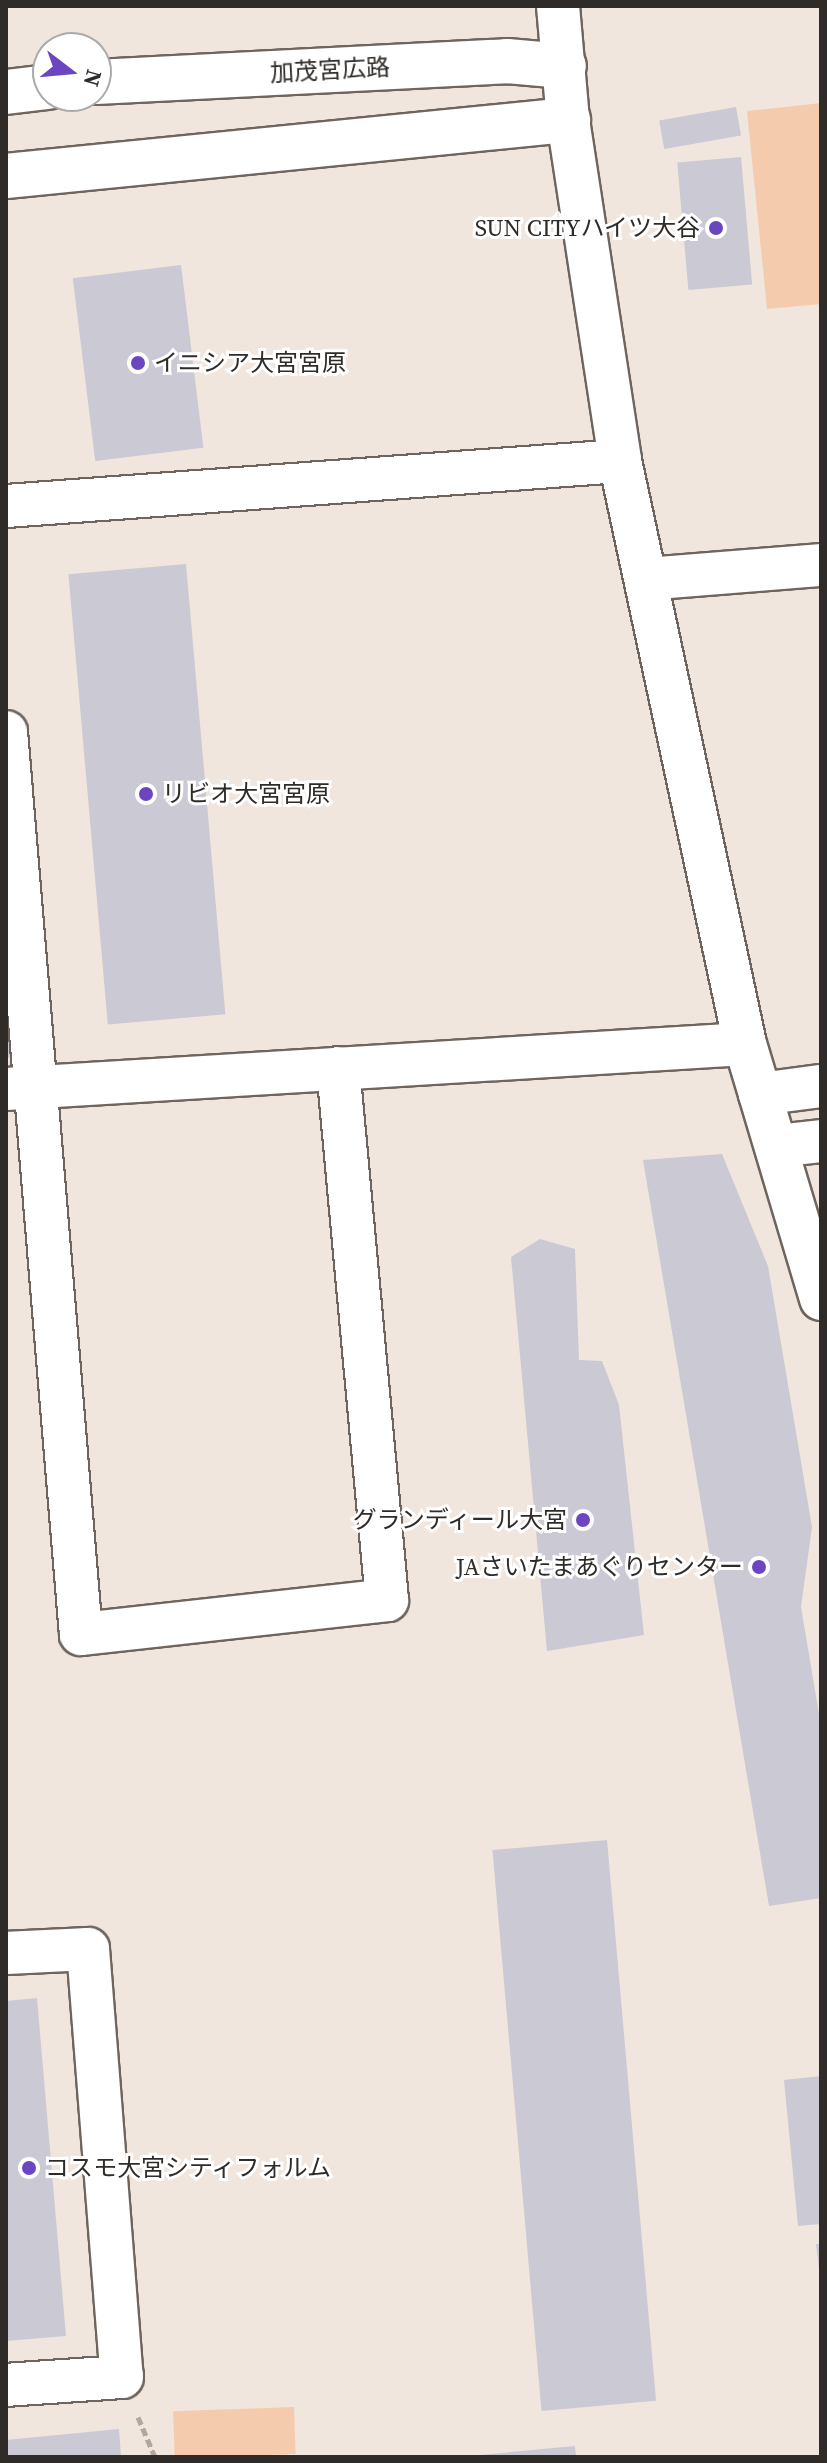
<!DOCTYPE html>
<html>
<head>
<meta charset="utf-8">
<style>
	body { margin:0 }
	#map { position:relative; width:827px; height:2463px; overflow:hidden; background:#f0e6de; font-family:"Source Serif 4","Noto Sans JP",serif }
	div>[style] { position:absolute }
	.green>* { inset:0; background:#f4ccad; transform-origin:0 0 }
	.building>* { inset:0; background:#cac9d4; transform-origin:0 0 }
	.path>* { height:5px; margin-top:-2.5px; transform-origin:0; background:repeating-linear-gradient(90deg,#afa7a1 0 8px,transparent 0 12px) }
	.roads { filter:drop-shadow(2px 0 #6e655e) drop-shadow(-2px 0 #6e655e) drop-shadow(0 2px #6e655e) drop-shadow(0 -2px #6e655e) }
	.street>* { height:42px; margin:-21px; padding:0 21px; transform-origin:21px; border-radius:21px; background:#fff }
	.secondary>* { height:44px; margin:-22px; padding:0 22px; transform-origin:22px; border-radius:22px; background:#fff }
	.dots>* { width:22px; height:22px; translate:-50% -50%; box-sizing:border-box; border:4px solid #fff; border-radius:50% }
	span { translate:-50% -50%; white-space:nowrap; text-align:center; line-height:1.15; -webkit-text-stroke:6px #fff; paint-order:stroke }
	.street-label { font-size:24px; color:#2f2b28 }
	.poi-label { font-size:24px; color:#2f2b28 }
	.right { translate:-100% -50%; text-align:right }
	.left { translate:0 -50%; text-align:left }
	.frame { position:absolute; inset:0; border:8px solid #2f2b28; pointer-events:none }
	.north { position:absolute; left:32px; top:32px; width:80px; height:80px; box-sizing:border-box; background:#fff; border:2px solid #acaaa9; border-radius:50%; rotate:106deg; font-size:22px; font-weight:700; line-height:32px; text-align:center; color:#2f2b28 }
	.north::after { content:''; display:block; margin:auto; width:28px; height:36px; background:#6a47c0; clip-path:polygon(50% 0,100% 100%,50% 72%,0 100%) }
</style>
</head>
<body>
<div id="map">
	<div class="green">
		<i style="clip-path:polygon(821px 103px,821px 304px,767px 309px,747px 111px)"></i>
		<i style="left:294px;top:2407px;width:47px;height:121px;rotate:88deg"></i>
	</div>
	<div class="building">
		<i style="left:736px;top:107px;width:29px;height:78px;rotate:80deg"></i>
		<i style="left:741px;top:157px;width:128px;height:64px;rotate:85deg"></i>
		<i style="left:181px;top:265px;width:184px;height:109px;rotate:83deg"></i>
		<i style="left:186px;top:564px;width:452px;height:118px;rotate:85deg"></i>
		<i style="clip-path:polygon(6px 999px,13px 1057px,6px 1058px)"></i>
		<i style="clip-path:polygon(722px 1154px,768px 1266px,812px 1527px,801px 1607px,821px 1726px,821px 1898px,769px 1906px,643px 1160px)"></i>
		<i style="clip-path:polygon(540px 1239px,575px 1249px,579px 1360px,602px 1361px,619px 1405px,644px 1635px,547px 1651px,511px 1257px)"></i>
		<i style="left:607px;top:1840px;width:563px;height:115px;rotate:85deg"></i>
		<i style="clip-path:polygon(37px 1998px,66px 2336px,6px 2341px,6px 2001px)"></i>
		<i style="clip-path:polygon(821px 2076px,821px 2224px,798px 2226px,784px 2080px)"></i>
		<i style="clip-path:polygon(816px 2244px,821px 2244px,821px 2269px,819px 2269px)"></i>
		<i style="clip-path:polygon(119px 2429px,121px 2457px,6px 2457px,6px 2440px)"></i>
		<i style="clip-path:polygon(575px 2446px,576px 2457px,480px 2457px,480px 2455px)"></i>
	</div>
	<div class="path">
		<i style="left:138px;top:2417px;width:43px;rotate:67deg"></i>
	</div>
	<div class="roads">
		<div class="street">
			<i style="left:558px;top:6px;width:114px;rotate:85deg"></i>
			<i style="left:568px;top:120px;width:345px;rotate:81.3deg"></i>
			<i style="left:620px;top:461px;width:596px;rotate:77.9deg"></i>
			<i style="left:6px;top:506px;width:616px;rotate:-4.19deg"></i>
			<i style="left:646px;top:579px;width:176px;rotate:-4.6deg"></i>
			<i style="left:6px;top:732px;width:905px;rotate:85.25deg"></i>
			<i style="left:81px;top:1634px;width:308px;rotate:-6.3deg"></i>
			<i style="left:387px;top:1600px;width:534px;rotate:-95.26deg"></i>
			<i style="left:6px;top:1089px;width:740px;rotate:-3.48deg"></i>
			<i style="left:745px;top:1044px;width:52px;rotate:73.3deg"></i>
			<i style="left:760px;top:1094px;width:62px;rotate:-7.5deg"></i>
			<i style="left:760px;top:1094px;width:214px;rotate:73.4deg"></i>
			<i style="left:776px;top:1146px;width:45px;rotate:-6.3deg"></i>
			<i style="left:6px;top:1953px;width:82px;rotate:-2.8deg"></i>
			<i style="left:88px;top:1949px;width:429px;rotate:85.5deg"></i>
			<i style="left:122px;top:2377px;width:116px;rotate:176.1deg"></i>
		</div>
		<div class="secondary">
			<i style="left:96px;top:82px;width:412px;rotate:-2.9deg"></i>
			<i style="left:507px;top:61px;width:57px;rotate:5deg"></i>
			<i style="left:6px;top:92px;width:42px;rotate:-6.8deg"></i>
			<i style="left:6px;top:176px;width:565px;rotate:-5.69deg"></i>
		</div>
	</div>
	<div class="dots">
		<i style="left:716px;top:228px;background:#6a47c0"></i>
		<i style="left:138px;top:363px;background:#6a47c0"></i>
		<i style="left:146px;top:794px;background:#6a47c0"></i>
		<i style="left:583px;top:1520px;background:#6a47c0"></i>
		<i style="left:759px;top:1567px;background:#6a47c0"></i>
		<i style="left:29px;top:2168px;background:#6a47c0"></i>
	</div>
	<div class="street-label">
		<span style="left:330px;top:70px;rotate:-3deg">加茂宮広路</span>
	</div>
	<div class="poi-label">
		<span class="right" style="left:700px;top:228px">SUN CITYハイツ大谷</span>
		<span class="left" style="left:154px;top:363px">イニシア大宮宮原</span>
		<span class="left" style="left:162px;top:794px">リビオ大宮宮原</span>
		<span class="right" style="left:567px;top:1520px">グランディール大宮</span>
		<span class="right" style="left:743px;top:1567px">JAさいたまあぐりセンター</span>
		<span class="left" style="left:45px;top:2168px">コスモ大宮シティフォルム</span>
	</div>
	<div class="frame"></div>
	<div class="north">N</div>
</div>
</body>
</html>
